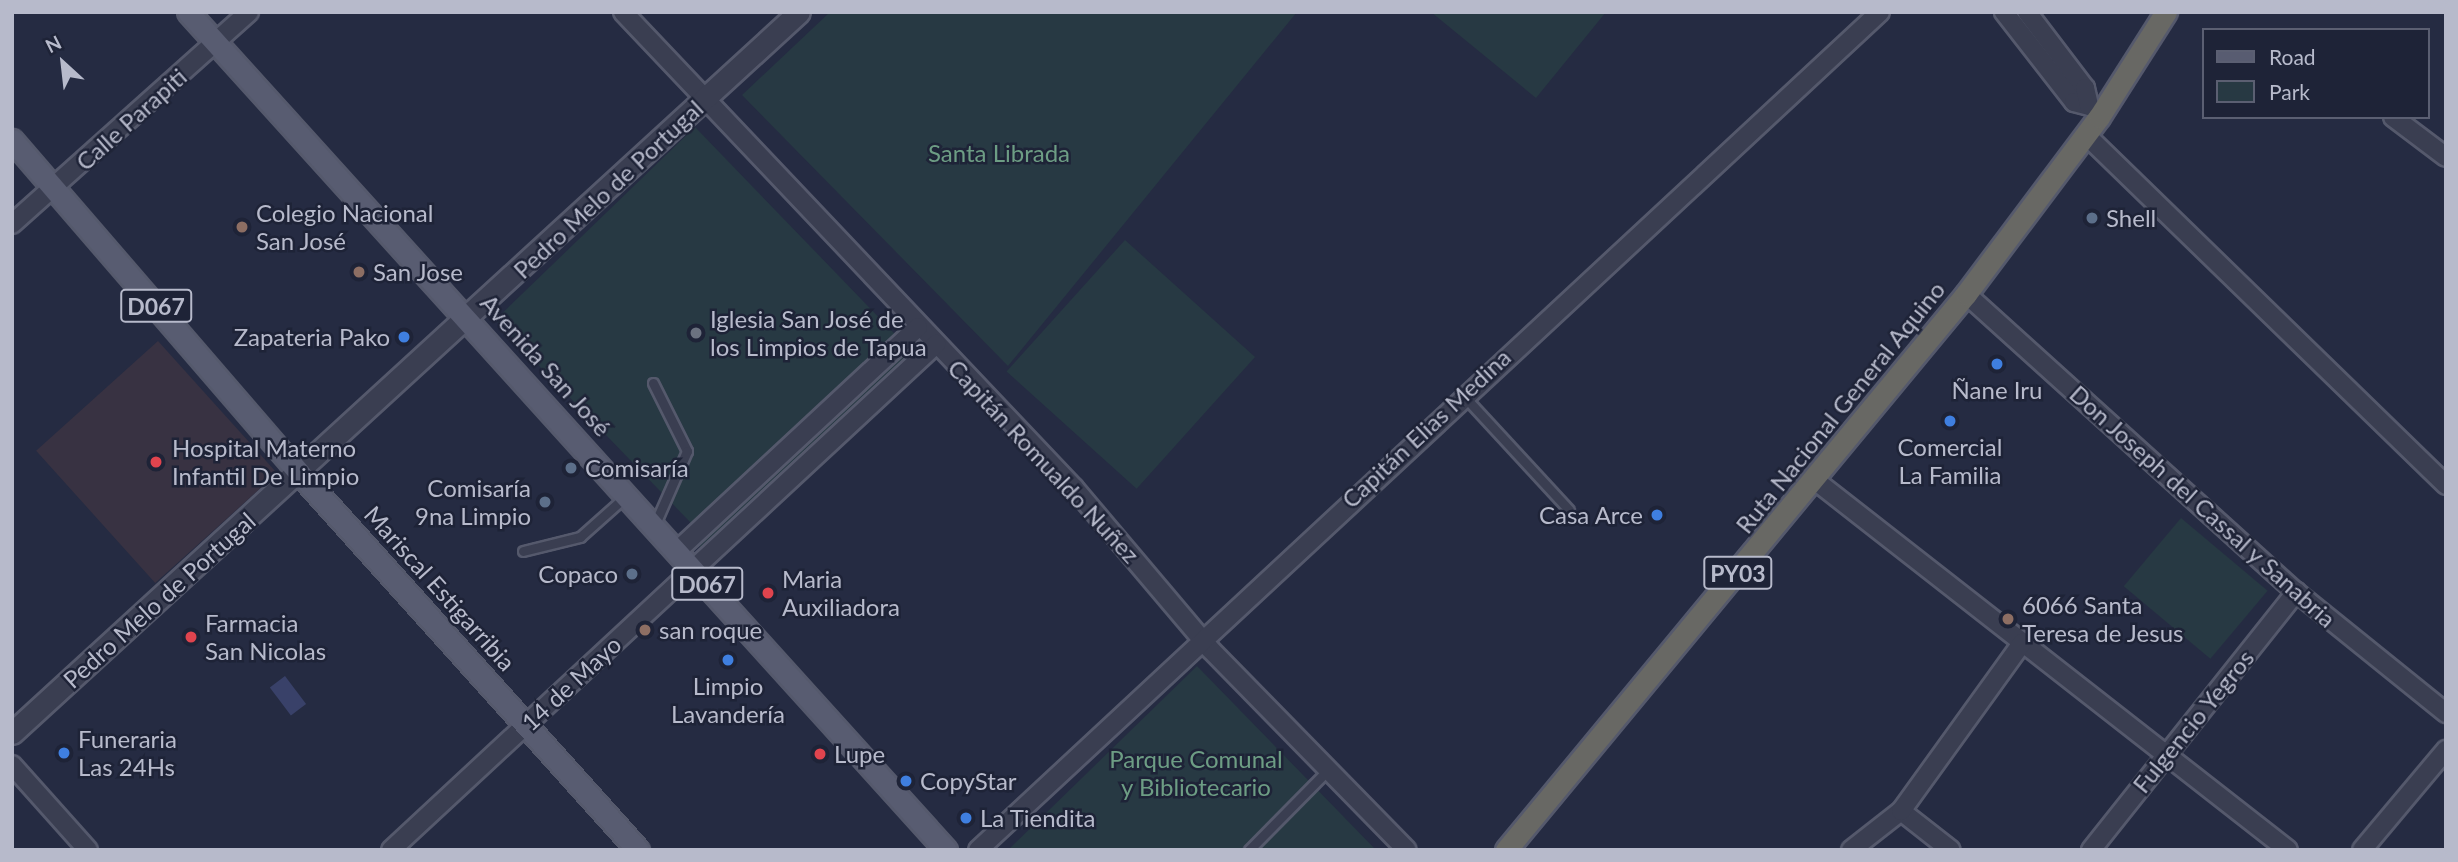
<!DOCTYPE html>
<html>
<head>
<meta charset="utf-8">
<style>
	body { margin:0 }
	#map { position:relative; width:2458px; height:862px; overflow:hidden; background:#252b42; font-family:Lato,sans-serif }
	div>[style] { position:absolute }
	.medical>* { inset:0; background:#383242; transform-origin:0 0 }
	.green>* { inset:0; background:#273943; transform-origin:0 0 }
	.water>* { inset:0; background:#394169; transform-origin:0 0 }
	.roads { filter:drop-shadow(2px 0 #55596c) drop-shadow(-2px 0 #55596c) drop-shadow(0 2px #55596c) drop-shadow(0 -2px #55596c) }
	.service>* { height:9px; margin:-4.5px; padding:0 4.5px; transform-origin:4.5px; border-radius:4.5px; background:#3a3e51 }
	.minor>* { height:18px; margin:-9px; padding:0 9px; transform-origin:9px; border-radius:9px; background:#3a3e51 }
	.tertiary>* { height:21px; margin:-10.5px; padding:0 10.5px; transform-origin:10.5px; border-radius:10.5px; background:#3a3e51 }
	.primary>* { height:21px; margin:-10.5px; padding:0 10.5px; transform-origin:10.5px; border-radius:10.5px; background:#585c71 }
	.trunk>* { height:21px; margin:-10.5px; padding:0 10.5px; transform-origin:10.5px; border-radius:10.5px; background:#686864 }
	.dots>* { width:19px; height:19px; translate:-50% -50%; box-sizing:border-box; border:4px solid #1e2337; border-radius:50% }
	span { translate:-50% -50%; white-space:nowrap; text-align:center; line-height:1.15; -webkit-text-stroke:5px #1e2337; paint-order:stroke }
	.shield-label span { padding:2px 5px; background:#1e2337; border:2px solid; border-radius:5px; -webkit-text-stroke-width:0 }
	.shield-label { font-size:23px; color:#b7bacb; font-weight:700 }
	.street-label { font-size:24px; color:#b7bacb }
	.park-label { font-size:24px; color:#6d9d84 }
	.poi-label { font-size:24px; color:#b7bacb }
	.left { translate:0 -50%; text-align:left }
	.right { translate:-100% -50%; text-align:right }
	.frame { position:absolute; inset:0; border:14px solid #b7bacb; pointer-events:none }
	.legend { position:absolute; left:2202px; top:28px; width:228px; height:91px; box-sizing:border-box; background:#1e2337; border:2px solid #5b5f72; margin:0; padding:9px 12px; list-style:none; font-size:21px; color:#b7bacb }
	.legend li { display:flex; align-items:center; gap:14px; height:35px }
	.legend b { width:35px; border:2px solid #5b5f72 }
	.north { position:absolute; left:28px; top:28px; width:70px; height:70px; -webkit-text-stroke:5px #1e2337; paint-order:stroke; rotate:333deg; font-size:19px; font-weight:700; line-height:28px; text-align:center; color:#b7bacb }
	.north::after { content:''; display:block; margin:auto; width:24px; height:32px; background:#b7bacb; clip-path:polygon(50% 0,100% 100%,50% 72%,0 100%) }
</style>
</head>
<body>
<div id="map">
	<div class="medical">
		<i style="left:158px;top:341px;width:178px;height:164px;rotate:48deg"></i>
	</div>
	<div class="green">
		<i style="clip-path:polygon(830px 12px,1297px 12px,1008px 366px,742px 95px)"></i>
		<i style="clip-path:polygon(1431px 12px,1606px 12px,1536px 98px)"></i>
		<i style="left:695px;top:127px;width:288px;height:278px;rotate:46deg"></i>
		<i style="left:1125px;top:240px;width:175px;height:177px;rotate:42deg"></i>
		<i style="clip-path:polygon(909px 346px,914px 353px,700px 548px,699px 542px)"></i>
		<i style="left:2181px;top:518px;width:113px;height:89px;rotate:40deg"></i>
		<i style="clip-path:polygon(1197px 666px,1376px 850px,1008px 850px)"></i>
	</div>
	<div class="water">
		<i style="left:285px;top:676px;width:35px;height:19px;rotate:53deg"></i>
	</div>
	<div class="roads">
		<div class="service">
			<i style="left:653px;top:383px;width:76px;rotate:63.4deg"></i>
			<i style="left:687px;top:451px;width:82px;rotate:113.7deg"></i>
			<i style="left:1463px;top:395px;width:156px;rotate:47.3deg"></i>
			<i style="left:523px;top:551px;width:59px;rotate:-13.8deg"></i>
			<i style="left:580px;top:537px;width:62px;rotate:-41.7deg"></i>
			<i style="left:1249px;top:850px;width:111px;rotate:-45.4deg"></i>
		</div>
		<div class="minor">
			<i style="left:623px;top:12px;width:656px;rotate:46.54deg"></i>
			<i style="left:1074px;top:488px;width:211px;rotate:49.8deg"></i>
			<i style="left:1210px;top:649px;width:281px;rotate:45.6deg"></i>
			<i style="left:2004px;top:12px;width:114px;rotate:52.1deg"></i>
			<i style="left:2074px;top:102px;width:16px;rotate:15deg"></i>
			<i style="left:2027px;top:12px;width:96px;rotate:52.7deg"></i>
			<i style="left:2085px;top:88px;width:18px;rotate:77deg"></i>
			<i style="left:2393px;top:117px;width:66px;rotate:37deg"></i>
			<i style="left:2086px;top:135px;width:502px;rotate:44.19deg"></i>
			<i style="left:12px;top:224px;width:318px;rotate:-41.8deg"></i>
			<i style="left:1966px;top:294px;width:445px;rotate:42.1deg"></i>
			<i style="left:2296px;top:592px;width:193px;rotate:38.9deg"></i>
			<i style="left:1816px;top:481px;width:599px;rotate:38.02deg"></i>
			<i style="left:677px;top:551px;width:329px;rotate:-42.9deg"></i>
			<i style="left:12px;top:765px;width:114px;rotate:48.2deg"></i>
			<i style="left:1901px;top:811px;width:63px;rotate:38deg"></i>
			<i style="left:391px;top:850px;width:744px;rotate:-42.87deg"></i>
			<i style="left:978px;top:850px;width:1231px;rotate:-42.89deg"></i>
			<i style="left:1851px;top:850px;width:63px;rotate:-38deg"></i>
			<i style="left:1901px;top:811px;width:208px;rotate:-54.2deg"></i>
			<i style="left:2091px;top:850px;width:330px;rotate:-51.5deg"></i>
			<i style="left:2362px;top:850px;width:131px;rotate:-50deg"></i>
		</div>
		<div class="tertiary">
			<i style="left:12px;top:733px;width:1067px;rotate:-42.49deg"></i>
		</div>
		<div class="primary">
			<i style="left:188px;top:12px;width:1130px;rotate:47.87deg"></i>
			<i style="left:12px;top:140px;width:440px;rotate:49.2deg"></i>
			<i style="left:299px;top:473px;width:507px;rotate:48.04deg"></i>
		</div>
		<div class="trunk">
			<i style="left:1506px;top:850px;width:722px;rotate:-50.4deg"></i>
			<i style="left:1966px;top:294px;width:221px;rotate:-53.1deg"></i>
			<i style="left:2099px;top:117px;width:125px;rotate:-57.5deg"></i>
		</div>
	</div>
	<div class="dots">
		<i style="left:2092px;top:218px;background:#5c6f8a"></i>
		<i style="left:242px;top:227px;background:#8d6e63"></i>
		<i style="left:359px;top:272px;background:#8d6e63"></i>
		<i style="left:696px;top:333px;background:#6b7280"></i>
		<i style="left:404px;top:337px;background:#3f7fe0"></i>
		<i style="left:1997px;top:364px;background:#3f7fe0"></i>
		<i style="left:1950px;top:421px;background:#3f7fe0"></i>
		<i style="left:156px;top:462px;background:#e0444e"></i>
		<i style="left:571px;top:468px;background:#5c6f8a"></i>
		<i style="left:545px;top:502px;background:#5c6f8a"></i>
		<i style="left:1657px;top:515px;background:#3f7fe0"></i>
		<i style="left:632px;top:574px;background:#5c6f8a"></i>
		<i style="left:768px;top:593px;background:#e0444e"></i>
		<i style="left:2008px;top:619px;background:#8d6e63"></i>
		<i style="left:645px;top:630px;background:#8d6e63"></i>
		<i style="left:191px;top:637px;background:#e0444e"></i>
		<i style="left:728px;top:660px;background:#3f7fe0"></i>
		<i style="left:64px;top:753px;background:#3f7fe0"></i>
		<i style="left:820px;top:754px;background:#e0444e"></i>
		<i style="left:906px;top:781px;background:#3f7fe0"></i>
		<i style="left:966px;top:818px;background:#3f7fe0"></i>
	</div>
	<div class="shield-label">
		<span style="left:156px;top:306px">D067</span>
		<span style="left:1738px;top:573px">PY03</span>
		<span style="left:707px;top:584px">D067</span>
	</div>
	<div class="street-label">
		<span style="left:131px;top:119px;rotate:-42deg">Calle Parapiti</span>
		<span style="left:608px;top:189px;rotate:-43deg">Pedro Melo de Portugal</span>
		<span style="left:546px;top:365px;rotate:48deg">Avenida San José</span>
		<span style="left:1840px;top:407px;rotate:-51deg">Ruta Nacional General Aquino</span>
		<span style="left:1426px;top:428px;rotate:-43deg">Capitán Elias Medina</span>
		<span style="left:1044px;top:461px;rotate:47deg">Capitán Romualdo Nuñez</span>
		<span style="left:2203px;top:506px;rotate:42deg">Don Joseph del Cassal y Sanabria</span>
		<span style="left:440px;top:588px;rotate:48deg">Mariscal Estigarribia</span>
		<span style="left:159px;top:600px;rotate:-42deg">Pedro Melo de Portugal</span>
		<span style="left:571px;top:683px;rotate:-43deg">14 de Mayo</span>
		<span style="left:2193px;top:721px;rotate:-51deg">Fulgencio Yegros</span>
	</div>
	<div class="park-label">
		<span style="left:999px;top:153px">Santa Librada</span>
		<span style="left:1196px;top:773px">Parque Comunal<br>y Bibliotecario</span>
	</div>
	<div class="poi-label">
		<span class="left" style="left:256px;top:227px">Colegio Nacional<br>San José</span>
		<span class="left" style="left:2106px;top:218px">Shell</span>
		<span class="left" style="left:373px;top:272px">San Jose</span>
		<span class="left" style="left:710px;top:333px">Iglesia San José de<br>los Limpios de Tapua</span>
		<span class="right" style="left:390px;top:337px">Zapateria Pako</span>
		<span style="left:1997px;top:390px">Ñane Iru</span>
		<span style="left:1950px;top:461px">Comercial<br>La Familia</span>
		<span class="left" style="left:172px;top:462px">Hospital Materno<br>Infantil De Limpio</span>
		<span class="left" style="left:585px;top:468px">Comisaría</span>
		<span class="right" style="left:531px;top:502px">Comisaría<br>9na Limpio</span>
		<span class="right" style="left:1643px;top:515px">Casa Arce</span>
		<span class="right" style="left:618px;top:574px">Copaco</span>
		<span class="left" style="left:782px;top:593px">Maria<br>Auxiliadora</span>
		<span class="left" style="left:2022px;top:619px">6066 Santa<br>Teresa de Jesus</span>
		<span class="left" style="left:205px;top:637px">Farmacia<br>San Nicolas</span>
		<span class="left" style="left:659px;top:630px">san roque</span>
		<span style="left:728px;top:700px">Limpio<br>Lavandería</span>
		<span class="left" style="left:78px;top:753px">Funeraria<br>Las 24Hs</span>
		<span class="left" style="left:834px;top:754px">Lupe</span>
		<span class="left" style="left:920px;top:781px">CopyStar</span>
		<span class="left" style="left:980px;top:818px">La Tiendita</span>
	</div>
	<div class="frame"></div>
	<ul class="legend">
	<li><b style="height:9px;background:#585c71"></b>Road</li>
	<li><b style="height:19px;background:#273943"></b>Park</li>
	</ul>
	<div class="north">N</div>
</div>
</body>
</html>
